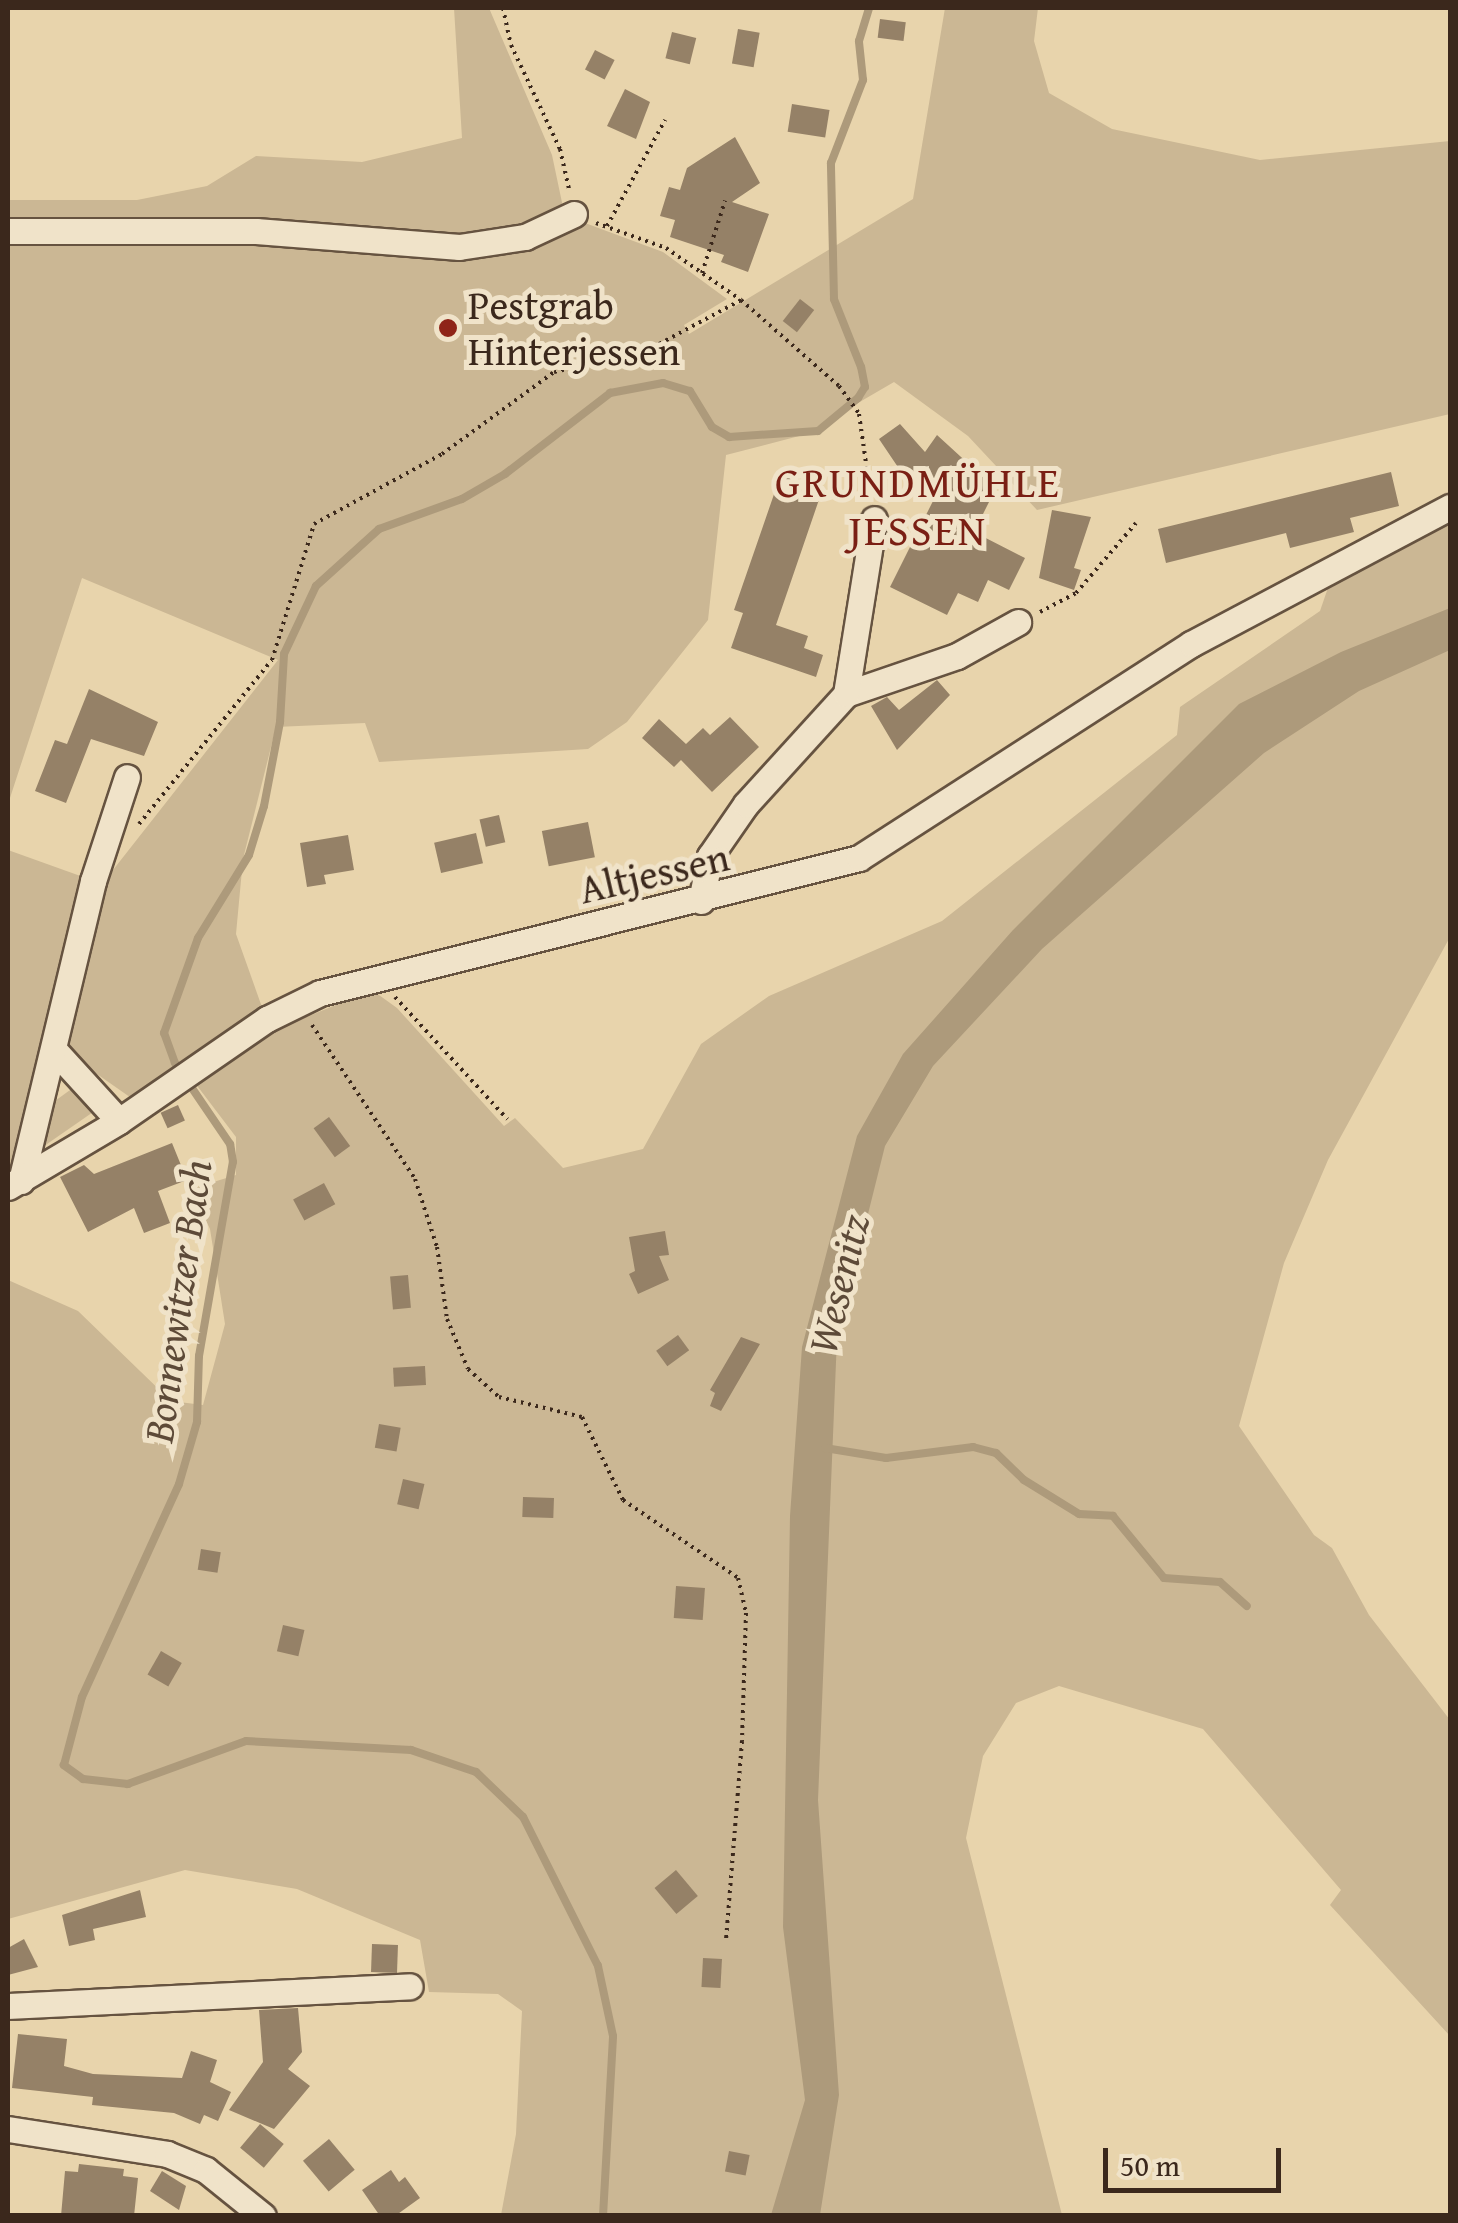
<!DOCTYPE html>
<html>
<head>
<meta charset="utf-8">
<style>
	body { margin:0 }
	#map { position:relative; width:1458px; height:2223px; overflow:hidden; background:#e8d4ac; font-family:"Gentium Book Plus",serif }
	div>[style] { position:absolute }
	.green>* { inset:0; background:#cbb794 }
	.water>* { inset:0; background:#ad9a7b }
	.stream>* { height:8px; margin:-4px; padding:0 4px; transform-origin:4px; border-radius:4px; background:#ad9a7b }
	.building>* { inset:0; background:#958167; transform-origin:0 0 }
	.path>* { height:4px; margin-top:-2px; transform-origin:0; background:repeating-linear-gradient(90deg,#3b281c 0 2.5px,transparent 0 7.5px) }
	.roads { filter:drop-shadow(2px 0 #665340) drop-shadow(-2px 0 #665340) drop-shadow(0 2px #665340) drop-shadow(0 -2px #665340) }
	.minor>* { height:25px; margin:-12.5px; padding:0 12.5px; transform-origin:12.5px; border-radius:12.5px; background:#f0e3c9 }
	.dots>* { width:28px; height:28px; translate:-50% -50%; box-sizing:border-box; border:5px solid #f0e3c9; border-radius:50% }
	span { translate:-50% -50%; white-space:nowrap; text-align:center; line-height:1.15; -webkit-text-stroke:10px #f0e3c9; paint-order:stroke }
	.poi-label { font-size:40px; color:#3b281c }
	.left { translate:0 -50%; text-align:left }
	.street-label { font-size:40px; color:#3b281c }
	.neighbourhood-label { font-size:42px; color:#7a1f14; letter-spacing:2.5px }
	.water-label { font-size:42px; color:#5d4a38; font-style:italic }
	.frame { position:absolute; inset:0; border:10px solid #3b281c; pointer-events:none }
	.scale { position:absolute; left:1103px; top:2148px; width:178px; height:45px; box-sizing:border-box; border:5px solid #3b281c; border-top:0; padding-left:12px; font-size:30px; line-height:35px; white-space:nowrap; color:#3b281c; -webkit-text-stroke:8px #f0e3c9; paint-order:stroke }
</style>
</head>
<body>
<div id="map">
	<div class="green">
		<i style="clip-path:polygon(454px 8px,489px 8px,552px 155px,564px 212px,460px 238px,8px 225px,8px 200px,137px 200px,207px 186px,256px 156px,362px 162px,462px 138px)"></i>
		<i style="clip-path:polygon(945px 8px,1038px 8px,1034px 41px,1049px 93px,1112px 129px,1260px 160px,1450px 141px,1450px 414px,1037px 510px,968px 436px,894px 382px,803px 435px,726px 455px,708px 620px,627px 722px,588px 749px,379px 762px,365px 723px,276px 727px,243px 859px,236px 934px,263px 1010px,137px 1102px,64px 1051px,102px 884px,278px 660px,82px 578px,8px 804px,8px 238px,252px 238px,457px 253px,577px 220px,663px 252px,727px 299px,684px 325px,689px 334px,913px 199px)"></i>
		<i style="clip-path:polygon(1450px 518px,1450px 937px,1328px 1160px,1284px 1263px,1239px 1426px,1314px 1535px,1332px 1548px,1369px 1615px,1450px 1720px,1450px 2036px,1330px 1905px,1341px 1890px,1203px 1729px,1059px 1686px,1016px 1703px,983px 1756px,966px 1838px,1062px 2215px,501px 2215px,516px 2134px,522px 2011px,498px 1994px,429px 1992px,420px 1940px,297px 1889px,185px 1870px,8px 1919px,8px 1280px,78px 1311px,171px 1401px,203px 1405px,225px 1324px,210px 1229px,191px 1189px,236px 1175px,236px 1137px,195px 1083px,270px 1032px,372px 990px,397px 1008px,504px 1126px,515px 1118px,563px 1168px,643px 1149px,701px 1044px,769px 996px,942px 921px,1177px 735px,1180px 707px,1320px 611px,1331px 579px)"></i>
		<i style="clip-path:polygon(8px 850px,86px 878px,16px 1158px,8px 1169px)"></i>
		<i style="clip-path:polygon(77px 1085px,96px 1110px,37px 1151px,48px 1106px)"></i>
	</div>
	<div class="water">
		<i style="clip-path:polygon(1450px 608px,1450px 650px,1359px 691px,1264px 753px,1042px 949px,933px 1066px,885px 1146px,837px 1338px,818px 1800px,839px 2095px,820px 2215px,771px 2215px,805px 2100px,783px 1927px,790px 1516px,802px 1347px,857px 1136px,903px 1054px,1013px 930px,1239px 704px,1341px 652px)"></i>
	</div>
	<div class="stream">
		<i style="left:825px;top:1448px;width:62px;rotate:9.3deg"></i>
		<i style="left:886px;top:1458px;width:88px;rotate:-7.2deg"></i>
		<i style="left:973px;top:1447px;width:24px;rotate:15deg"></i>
		<i style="left:996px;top:1453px;width:39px;rotate:44deg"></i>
		<i style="left:1024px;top:1480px;width:65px;rotate:31.7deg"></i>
		<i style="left:1079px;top:1514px;width:34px;rotate:3deg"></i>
		<i style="left:1113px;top:1516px;width:80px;rotate:50.6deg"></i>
		<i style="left:1164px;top:1578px;width:56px;rotate:4.1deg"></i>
		<i style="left:1220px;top:1582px;width:36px;rotate:42deg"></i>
		<i style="left:603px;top:2216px;width:180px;rotate:-86.8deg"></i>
		<i style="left:613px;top:2036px;width:72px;rotate:-102.1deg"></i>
		<i style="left:598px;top:1966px;width:167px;rotate:-116.7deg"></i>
		<i style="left:523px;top:1817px;width:65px;rotate:-136.2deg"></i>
		<i style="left:476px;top:1772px;width:69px;rotate:-161.3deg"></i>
		<i style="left:411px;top:1750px;width:165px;rotate:-176.9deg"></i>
		<i style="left:246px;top:1741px;width:126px;rotate:160deg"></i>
		<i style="left:128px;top:1784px;width:45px;rotate:-173.7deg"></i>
		<i style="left:83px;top:1779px;width:24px;rotate:-144deg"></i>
		<i style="left:64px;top:1765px;width:70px;rotate:-75.2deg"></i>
		<i style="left:82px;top:1697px;width:234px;rotate:-65.5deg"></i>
		<i style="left:179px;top:1484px;width:65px;rotate:-73.8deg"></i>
		<i style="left:197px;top:1422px;width:66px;rotate:-88.3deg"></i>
		<i style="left:199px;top:1356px;width:197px;rotate:-80.1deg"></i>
		<i style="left:233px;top:1162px;width:18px;rotate:-99deg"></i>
		<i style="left:230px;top:1144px;width:98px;rotate:-124.2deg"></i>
		<i style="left:175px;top:1063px;width:32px;rotate:-110deg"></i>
		<i style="left:164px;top:1033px;width:101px;rotate:-70.3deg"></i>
		<i style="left:198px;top:938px;width:97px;rotate:-58.4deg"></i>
		<i style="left:249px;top:855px;width:51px;rotate:-73deg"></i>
		<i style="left:264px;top:806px;width:86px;rotate:-79.2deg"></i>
		<i style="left:280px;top:722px;width:68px;rotate:-86.6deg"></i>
		<i style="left:284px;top:654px;width:75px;rotate:-64.8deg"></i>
		<i style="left:316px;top:586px;width:85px;rotate:-42.1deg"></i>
		<i style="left:379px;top:529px;width:88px;rotate:-19.9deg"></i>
		<i style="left:462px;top:499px;width:50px;rotate:-30.2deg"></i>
		<i style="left:505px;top:474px;width:133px;rotate:-37.6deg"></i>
		<i style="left:610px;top:393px;width:54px;rotate:-10.7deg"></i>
		<i style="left:663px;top:383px;width:28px;rotate:17deg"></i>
		<i style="left:690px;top:391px;width:42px;rotate:58.6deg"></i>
		<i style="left:712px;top:427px;width:20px;rotate:30deg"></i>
		<i style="left:729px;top:437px;width:89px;rotate:-3.9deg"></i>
		<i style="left:818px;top:431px;width:52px;rotate:-39.5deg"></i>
		<i style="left:858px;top:398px;width:13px;rotate:-58deg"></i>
		<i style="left:865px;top:387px;width:20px;rotate:-101deg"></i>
		<i style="left:861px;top:367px;width:73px;rotate:-111.7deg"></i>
		<i style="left:834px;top:299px;width:136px;rotate:-91.3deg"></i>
		<i style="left:831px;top:163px;width:89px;rotate:-68.9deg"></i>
		<i style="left:863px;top:80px;width:39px;rotate:-96deg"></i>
		<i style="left:859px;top:41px;width:34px;rotate:-73deg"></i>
	</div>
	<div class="building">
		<i style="left:880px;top:19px;width:26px;height:19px;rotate:7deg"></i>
		<i style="left:738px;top:29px;width:22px;height:35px;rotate:10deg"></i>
		<i style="left:672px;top:32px;width:25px;height:27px;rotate:14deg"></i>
		<i style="left:595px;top:50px;width:22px;height:22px;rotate:27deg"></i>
		<i style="clip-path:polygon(625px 89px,650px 102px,636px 139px,607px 126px)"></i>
		<i style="left:792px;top:104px;width:38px;height:28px;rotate:9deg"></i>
		<i style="clip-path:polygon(735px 137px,760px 183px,732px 202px,769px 214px,748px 272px,721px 262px,724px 255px,670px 237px,675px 220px,660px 216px,669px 187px,680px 190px,687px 168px)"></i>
		<i style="left:800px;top:299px;width:18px;height:28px;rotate:38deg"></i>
		<i style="clip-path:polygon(900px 424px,925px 452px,937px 435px,984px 478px,993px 494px,974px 532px,1025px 558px,1009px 590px,988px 580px,978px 602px,958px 593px,947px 615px,890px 587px,942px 483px,908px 482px,879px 439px)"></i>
		<i style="clip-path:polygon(1391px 472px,1399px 506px,1350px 518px,1354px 532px,1290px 548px,1286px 533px,1166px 563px,1158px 529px)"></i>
		<i style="clip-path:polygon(781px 474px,823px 488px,776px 625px,808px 636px,804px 648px,823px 655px,816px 677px,731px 648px,743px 613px,734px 610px)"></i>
		<i style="clip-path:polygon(1052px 510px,1091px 517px,1074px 568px,1081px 570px,1074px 590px,1039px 578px)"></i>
		<i style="clip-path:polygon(937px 680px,950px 695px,897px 750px,871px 706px,887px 697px,899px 710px)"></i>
		<i style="clip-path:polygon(89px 689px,158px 722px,144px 756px,91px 739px,66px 803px,35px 791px,55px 740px,67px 744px)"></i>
		<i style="clip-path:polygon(730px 717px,759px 747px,712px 792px,681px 760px,674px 767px,642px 738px,659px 719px,686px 744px,703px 728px,710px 735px)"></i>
		<i style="left:499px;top:815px;width:28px;height:20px;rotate:77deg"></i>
		<i style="left:588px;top:822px;width:36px;height:47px;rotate:79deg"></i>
		<i style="left:476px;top:833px;width:31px;height:43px;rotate:77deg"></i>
		<i style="clip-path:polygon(348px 835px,354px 870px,324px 875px,326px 884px,307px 887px,300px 843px)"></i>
		<i style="left:178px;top:1105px;width:17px;height:19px;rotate:66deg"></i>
		<i style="left:329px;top:1117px;width:36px;height:19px;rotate:54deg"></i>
		<i style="clip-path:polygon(172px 1143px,187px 1180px,158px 1191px,170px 1223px,144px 1233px,134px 1208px,88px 1232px,60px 1177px,84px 1165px,94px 1174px)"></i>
		<i style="left:324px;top:1183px;width:24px;height:35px;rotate:62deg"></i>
		<i style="clip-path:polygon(665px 1231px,669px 1255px,659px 1256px,669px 1280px,638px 1294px,629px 1274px,635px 1271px,629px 1237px)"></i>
		<i style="left:408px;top:1275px;width:33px;height:18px;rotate:85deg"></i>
		<i style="left:678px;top:1335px;width:19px;height:27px;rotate:54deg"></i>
		<i style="clip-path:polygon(741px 1337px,760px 1344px,721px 1411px,710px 1406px,715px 1393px,710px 1390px)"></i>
		<i style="left:425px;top:1366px;width:19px;height:32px;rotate:87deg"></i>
		<i style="left:379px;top:1424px;width:22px;height:24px;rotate:10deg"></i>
		<i style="left:403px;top:1479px;width:22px;height:26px;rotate:13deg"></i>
		<i style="left:523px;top:1497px;width:31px;height:20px;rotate:2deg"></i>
		<i style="left:201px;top:1549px;width:20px;height:21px;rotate:9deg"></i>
		<i style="left:676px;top:1586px;width:29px;height:32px;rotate:4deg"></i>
		<i style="left:283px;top:1625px;width:22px;height:27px;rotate:13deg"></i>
		<i style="left:161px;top:1651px;width:24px;height:27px;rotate:30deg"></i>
		<i style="left:676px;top:1870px;width:34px;height:28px;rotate:50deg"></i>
		<i style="clip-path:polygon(140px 1890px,146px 1917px,93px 1929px,95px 1940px,69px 1946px,62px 1915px)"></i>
		<i style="clip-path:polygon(24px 1939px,38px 1967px,8px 1975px,8px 1948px)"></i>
		<i style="left:372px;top:1944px;width:26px;height:28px;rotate:2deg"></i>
		<i style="left:703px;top:1958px;width:19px;height:29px;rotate:3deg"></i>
		<i style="clip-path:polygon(298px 2008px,302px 2052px,288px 2069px,310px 2086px,274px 2129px,229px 2110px,263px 2062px,259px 2010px)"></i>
		<i style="clip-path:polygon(18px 2034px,67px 2039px,64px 2066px,93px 2074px,182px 2078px,191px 2051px,217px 2060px,210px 2082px,231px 2092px,218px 2121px,204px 2115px,200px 2124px,174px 2113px,92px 2105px,93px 2097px,12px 2088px)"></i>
		<i style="left:260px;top:2124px;width:31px;height:31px;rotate:40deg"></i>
		<i style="left:329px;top:2139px;width:40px;height:34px;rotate:50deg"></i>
		<i style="left:729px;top:2151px;width:21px;height:21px;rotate:11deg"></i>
		<i style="clip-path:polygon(79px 2164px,124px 2169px,123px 2176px,138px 2178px,134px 2216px,61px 2216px,65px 2171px,78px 2172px)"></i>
		<i style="clip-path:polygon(391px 2170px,399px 2182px,405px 2177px,420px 2198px,395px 2216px,380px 2216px,362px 2190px)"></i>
		<i style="clip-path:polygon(162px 2171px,186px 2186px,179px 2210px,150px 2191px)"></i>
	</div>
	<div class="path">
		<i style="left:503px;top:8px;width:38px;rotate:78deg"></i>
		<i style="left:511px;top:45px;width:115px;rotate:64.8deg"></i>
		<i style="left:560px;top:149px;width:41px;rotate:77.3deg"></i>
		<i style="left:596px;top:223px;width:74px;rotate:19.7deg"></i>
		<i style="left:666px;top:248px;width:91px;rotate:34.7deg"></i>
		<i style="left:741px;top:300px;width:130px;rotate:41.3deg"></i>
		<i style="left:839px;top:386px;width:34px;rotate:54deg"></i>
		<i style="left:859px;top:414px;width:85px;rotate:81.9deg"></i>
		<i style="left:607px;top:226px;width:121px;rotate:-61.3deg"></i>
		<i style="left:702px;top:273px;width:76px;rotate:-72.3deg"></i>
		<i style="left:1040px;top:612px;width:41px;rotate:-27.8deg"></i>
		<i style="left:1076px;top:593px;width:92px;rotate:-49.4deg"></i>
		<i style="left:139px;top:824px;width:211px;rotate:-51deg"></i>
		<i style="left:272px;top:660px;width:142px;rotate:-72.8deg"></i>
		<i style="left:314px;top:524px;width:146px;rotate:-28.7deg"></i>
		<i style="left:442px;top:454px;width:139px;rotate:-36.2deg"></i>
		<i style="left:554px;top:372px;width:94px;rotate:-12.9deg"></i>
		<i style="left:646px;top:351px;width:108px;rotate:-28.2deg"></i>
		<i style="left:395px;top:997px;width:166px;rotate:47.4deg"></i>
		<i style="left:312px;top:1025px;width:185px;rotate:56.2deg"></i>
		<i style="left:415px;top:1179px;width:71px;rotate:72.1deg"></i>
		<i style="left:437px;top:1247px;width:73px;rotate:82.1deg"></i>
		<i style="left:447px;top:1319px;width:54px;rotate:67.2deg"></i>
		<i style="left:468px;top:1369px;width:42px;rotate:42.1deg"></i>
		<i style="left:499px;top:1397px;width:85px;rotate:13.5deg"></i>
		<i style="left:582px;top:1417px;width:93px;rotate:63.7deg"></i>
		<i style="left:623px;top:1500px;width:139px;rotate:34.1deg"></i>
		<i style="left:738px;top:1578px;width:36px;rotate:77deg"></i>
		<i style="left:746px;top:1613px;width:128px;rotate:91.8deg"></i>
		<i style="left:742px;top:1741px;width:200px;rotate:94.6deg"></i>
	</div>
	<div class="roads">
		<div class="minor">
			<i style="left:8px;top:231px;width:248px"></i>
			<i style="left:256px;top:231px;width:204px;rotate:4.5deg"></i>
			<i style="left:459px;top:247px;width:67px;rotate:-8.6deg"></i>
			<i style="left:525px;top:237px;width:54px;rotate:-25.1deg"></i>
			<i style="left:846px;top:694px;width:117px;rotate:-18.9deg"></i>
			<i style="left:957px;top:656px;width:70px;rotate:-29.1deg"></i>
			<i style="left:701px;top:901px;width:46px;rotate:-78.7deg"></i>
			<i style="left:710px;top:856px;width:63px;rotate:-55.3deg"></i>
			<i style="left:746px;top:804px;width:149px;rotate:-47.7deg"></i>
			<i style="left:846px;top:694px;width:177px;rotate:-80.9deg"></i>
			<i style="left:56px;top:1052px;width:93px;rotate:47.6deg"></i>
			<i style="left:21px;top:1181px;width:309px;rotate:-76.5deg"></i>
			<i style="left:93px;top:881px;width:109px;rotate:-71.9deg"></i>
			<i style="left:8px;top:1187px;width:129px;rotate:-30.7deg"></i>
			<i style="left:119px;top:1121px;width:180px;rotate:-34.6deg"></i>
			<i style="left:267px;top:1019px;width:59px;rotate:-26.1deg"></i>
			<i style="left:320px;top:993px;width:556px;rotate:-14.06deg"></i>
			<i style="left:859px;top:858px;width:395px;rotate:-32.8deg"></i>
			<i style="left:1191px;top:644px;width:293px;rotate:-27.9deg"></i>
			<i style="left:8px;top:2006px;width:402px;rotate:-2.8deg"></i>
			<i style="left:8px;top:2129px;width:161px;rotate:8.9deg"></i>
			<i style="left:167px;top:2154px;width:42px;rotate:22.3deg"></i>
			<i style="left:206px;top:2170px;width:73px;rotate:38.9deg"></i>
		</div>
	</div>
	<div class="dots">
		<i style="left:448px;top:328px;background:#8f2418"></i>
	</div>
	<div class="poi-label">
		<span class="left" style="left:468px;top:328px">Pestgrab<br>Hinterjessen</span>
	</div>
	<div class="street-label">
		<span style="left:654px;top:873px;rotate:-13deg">Altjessen</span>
	</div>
	<div class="neighbourhood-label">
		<span style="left:918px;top:506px">GRUNDMÜHLE<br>JESSEN</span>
	</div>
	<div class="water-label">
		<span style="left:838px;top:1284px;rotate:-76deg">Wesenitz</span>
		<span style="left:177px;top:1301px;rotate:-82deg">Bonnewitzer Bach</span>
	</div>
	<div class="frame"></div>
	<div class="scale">50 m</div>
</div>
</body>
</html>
